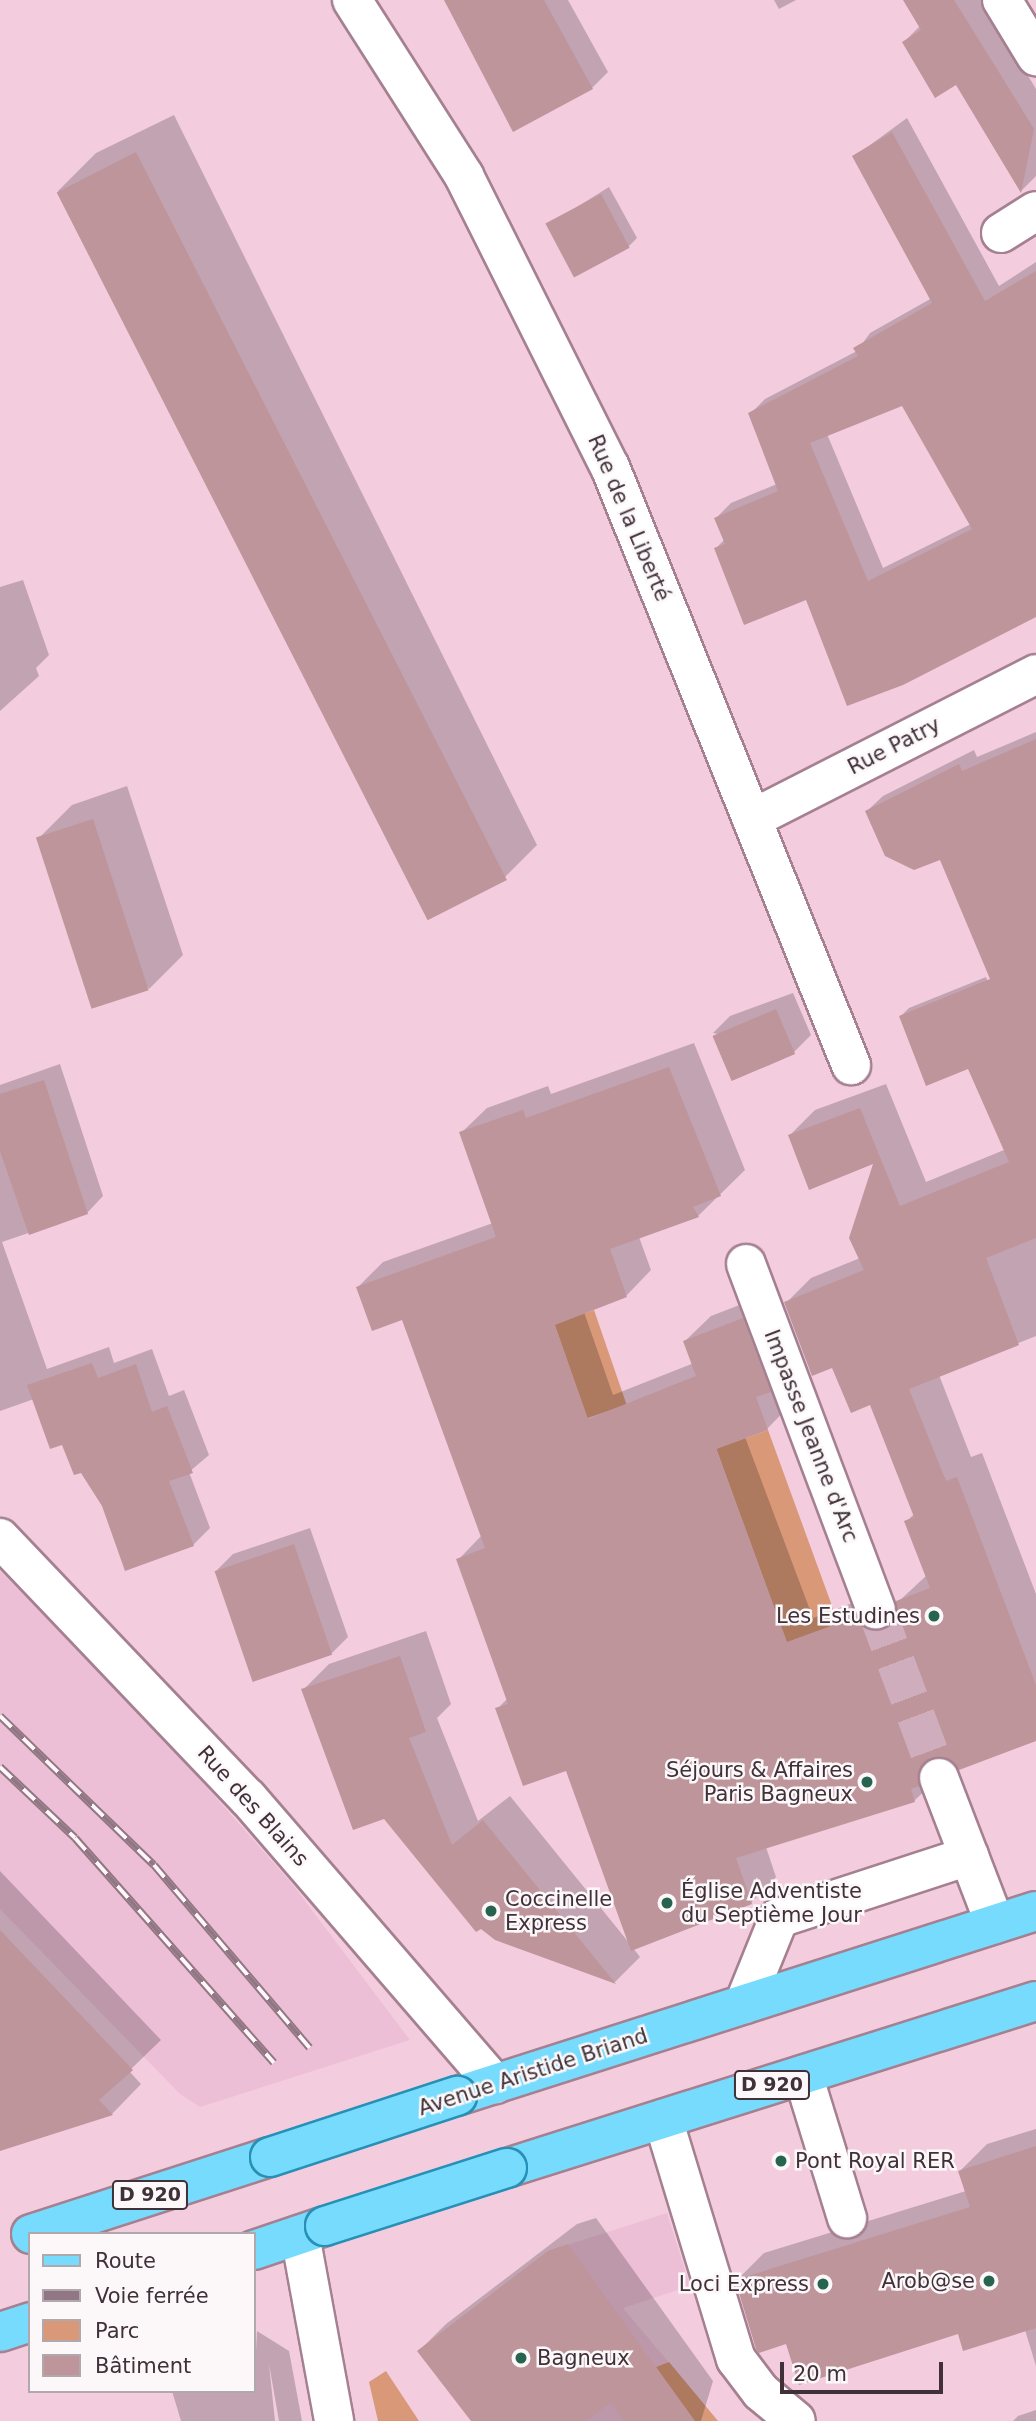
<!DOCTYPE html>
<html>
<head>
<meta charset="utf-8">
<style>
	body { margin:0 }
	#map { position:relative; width:1036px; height:2421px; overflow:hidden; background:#f3ccde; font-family:"DejaVu Sans",sans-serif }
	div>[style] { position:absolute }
	.built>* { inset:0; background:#edbfd6 }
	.green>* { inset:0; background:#d99978; transform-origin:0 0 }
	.shadow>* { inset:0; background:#0003 }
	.building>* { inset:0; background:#be959b; transform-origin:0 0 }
	.minor-tunnel>* { height:38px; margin-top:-19px; transform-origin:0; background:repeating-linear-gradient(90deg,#cfadbd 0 38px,transparent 0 57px) }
	.roads { filter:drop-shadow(2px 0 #a48091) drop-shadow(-2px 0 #a48091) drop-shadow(0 2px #a48091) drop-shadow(0 -2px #a48091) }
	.minor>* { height:38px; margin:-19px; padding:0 19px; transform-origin:19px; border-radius:19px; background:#fff }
	.major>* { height:38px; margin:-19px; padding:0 19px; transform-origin:19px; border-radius:19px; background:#76dbfc }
	.rail>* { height:8px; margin-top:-4px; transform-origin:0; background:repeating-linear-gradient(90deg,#fcf8fa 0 16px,#917783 0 32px); box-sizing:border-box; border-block:2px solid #917783 }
	.bridges { filter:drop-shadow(2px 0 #2790b6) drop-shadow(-2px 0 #2790b6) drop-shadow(0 2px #2790b6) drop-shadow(0 -2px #2790b6) }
	.major-bridge>* { height:38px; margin:-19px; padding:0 19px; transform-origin:19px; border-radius:19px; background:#76dbfc }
	.dots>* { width:19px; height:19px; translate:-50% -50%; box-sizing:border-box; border:4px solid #fcf8fa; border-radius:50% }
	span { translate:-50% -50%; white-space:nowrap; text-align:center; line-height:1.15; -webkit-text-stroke:5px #fcf8fa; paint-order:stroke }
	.shield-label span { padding:2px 5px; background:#fcf8fa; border:2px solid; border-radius:5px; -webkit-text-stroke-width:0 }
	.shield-label { font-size:19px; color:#403139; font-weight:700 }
	.street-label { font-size:21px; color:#403139 }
	.poi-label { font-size:21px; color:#403139 }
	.right { translate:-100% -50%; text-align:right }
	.left { translate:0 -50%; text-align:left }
	.legend { position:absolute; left:28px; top:2232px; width:228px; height:161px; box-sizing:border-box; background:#fcf8fa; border:2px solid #b1a8ad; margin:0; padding:9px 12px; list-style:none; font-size:21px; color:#403139 }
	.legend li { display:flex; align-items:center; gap:14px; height:35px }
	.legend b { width:35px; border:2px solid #b1a8ad }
	.scale { position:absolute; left:780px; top:2362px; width:163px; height:32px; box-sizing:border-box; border:4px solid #403139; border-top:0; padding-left:9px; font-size:21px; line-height:24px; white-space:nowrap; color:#403139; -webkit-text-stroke:5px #fcf8fa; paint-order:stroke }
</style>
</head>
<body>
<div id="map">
	<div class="built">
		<i style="clip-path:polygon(0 1571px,111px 1679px,293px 1885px,410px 2040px,200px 2107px,180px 2094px,0 1909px)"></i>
		<i style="clip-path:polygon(667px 2213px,690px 2286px,623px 2308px,718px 2421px,471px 2421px,417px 2351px,548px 2251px)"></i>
	</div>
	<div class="green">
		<i style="left:594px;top:1310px;width:100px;height:42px;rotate:71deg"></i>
		<i style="left:768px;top:1430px;width:206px;height:55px;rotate:70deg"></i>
		<i style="clip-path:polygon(669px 2362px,718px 2421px,683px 2421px,656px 2367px)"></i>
		<i style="clip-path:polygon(386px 2371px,419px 2421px,378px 2421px,369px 2382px)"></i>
	</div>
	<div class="shadow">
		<i style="clip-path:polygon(445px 0,568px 0,608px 72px,592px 88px)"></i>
		<i style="clip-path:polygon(774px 0,796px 0,779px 9px)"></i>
		<i style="clip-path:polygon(905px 0,982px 0,1036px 89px,1036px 176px,1021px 191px,957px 82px,904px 42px,920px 26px)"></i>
		<i style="clip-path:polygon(174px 115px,537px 845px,500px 882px,58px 191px,96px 153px)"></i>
		<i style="clip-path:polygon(evenodd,907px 118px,999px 286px,1036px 262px,1036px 615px,807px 598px,716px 548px,725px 539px,716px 518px,731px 503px,777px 484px,750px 414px,765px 399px,857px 351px,870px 333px,932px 298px,855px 156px,907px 118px,903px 404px,971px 524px,883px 568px,827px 434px,903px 404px)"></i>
		<i style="clip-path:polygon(609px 187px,637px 238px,629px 246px,548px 225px)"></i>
		<i style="clip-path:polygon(23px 580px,49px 655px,36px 668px,39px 676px,0 711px,0 587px)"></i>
		<i style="clip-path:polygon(1036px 732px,1036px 1003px,941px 857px,867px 811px,883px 796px,974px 750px,977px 757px)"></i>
		<i style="clip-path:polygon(127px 786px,183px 955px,149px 989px,38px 839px,72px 805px)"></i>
		<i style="clip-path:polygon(986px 977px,1009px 1046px,901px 1016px,909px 1008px)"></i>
		<i style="clip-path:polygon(793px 993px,811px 1035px,794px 1052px,713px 1033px,730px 1016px)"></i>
		<i style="clip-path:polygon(694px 1043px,745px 1170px,698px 1216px,639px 1237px,651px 1270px,626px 1296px,584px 1312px,613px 1395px,694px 1363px,685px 1341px,711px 1316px,768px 1294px,792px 1403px,767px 1429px,745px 1437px,813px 1618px,881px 1592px,899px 1607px,898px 1602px,927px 1575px,906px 1522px,915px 1513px,871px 1402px,833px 1366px,786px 1303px,811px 1278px,860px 1258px,876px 1161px,790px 1135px,815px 1110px,886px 1084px,926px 1182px,1036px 1137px,1036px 1336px,939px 1375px,971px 1457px,982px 1453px,1036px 1594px,1036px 1739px,943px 1754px,937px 1766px,940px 1776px,914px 1801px,766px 1847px,776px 1877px,751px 1903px,633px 1948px,640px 1957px,615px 1982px,496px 1938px,303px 1690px,329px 1664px,426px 1631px,451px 1704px,437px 1718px,478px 1821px,510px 1796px,630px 1944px,567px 1769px,497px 1709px,508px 1698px,458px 1560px,482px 1535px,403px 1318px,358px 1287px,383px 1262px,493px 1223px,461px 1133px,487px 1108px,548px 1086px,551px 1094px)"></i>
		<i style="clip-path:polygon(60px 1064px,103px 1196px,87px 1213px,2px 1242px,47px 1369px,109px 1347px,114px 1363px,152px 1349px,169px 1396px,184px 1390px,209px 1455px,189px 1472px,210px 1528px,193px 1545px,104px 1506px,34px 1399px,0 1411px,0 1085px)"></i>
		<i style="clip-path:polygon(310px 1528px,348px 1637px,331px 1654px,216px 1571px,233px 1554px)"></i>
		<i style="clip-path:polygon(0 1871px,161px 2040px,129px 2071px,141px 2084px,112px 2114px,0 2150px)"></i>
		<i style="clip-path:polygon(1036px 2129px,1036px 2366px,1025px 2330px,787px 2342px,737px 2280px,764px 2253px,966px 2191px,960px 2171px,987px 2144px)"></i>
		<i style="clip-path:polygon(596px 2218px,713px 2381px,701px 2421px,473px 2421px,419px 2351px,446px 2324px,577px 2224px)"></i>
		<i style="clip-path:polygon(257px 2331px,289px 2351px,302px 2421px,279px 2421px,269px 2364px,275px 2421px,181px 2421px,172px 2391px,254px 2391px)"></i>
		<i style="clip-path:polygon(1036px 2410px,1036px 2421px,1013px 2421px,1018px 2416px)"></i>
	</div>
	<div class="building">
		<i style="clip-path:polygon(444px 0,544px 0,593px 89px,513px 132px)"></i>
		<i style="clip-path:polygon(903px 0,954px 0,997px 69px,1034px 129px,1021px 193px,956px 85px,935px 98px,902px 42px,921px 30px)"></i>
		<i style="clip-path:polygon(evenodd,892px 132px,985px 301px,1036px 271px,1036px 617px,903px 685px,847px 706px,806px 600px,744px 625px,714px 548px,725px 544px,714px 518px,778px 491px,748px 413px,858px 356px,853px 348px,932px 303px,852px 156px,892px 132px,902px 406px,972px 529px,868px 581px,810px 443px,902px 406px)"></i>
		<i style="left:136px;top:152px;width:817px;height:89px;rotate:63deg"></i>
		<i style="left:601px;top:194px;width:61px;height:63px;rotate:62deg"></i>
		<i style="clip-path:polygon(1036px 739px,1036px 1238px,986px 1258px,1019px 1345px,909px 1389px,946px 1481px,957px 1477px,1036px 1685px,1036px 1741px,959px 1770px,943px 1757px,931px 1758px,918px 1774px,919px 1786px,911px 1789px,915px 1802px,736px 1858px,752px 1904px,631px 1951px,566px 1771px,523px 1786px,495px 1708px,508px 1704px,456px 1559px,485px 1548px,402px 1320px,372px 1331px,356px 1287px,496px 1237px,459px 1132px,523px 1110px,526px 1118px,669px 1067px,721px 1196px,693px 1207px,699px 1217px,610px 1249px,627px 1297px,555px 1325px,588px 1419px,696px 1376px,683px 1341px,743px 1318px,771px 1392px,756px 1397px,768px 1430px,716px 1449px,787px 1642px,856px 1617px,872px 1630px,892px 1623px,896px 1601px,930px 1588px,904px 1521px,914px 1517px,870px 1405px,851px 1413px,832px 1368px,812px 1376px,784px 1302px,864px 1270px,849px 1238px,873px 1164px,809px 1190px,788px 1135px,860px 1108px,900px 1206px,1009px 1162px,968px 1069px,926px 1086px,899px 1016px,990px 979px,940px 860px,914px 870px,885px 856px,865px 811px,959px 764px,962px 771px)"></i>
		<i style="left:93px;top:819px;width:180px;height:60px;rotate:72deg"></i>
		<i style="left:776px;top:1009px;width:49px;height:69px;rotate:67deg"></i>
		<i style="clip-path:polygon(44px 1080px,88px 1214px,29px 1235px,0 1151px,0 1094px)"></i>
		<i style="clip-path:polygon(92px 1363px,98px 1378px,136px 1364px,152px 1412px,167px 1406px,193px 1473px,169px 1481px,194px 1546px,125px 1571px,102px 1506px,81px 1473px,74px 1475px,62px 1445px,50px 1449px,27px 1385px)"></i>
		<i style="left:294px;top:1544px;width:117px;height:84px;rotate:71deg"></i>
		<i style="clip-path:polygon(400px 1656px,426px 1732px,409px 1738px,452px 1845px,483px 1820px,616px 1984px,495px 1940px,481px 1929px,476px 1932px,384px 1819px,353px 1830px,301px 1689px)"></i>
		<i style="clip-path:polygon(0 1930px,133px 2070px,99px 2100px,113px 2115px,0 2151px)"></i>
		<i style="clip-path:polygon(1036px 2146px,1036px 2328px,963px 2351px,958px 2334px,799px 2385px,786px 2344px,759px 2353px,756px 2349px,735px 2280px,970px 2207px,958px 2171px)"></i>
		<i style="clip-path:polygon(568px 2244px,656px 2367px,695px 2421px,624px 2421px,610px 2403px,586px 2421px,471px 2421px,417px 2351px,548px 2251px)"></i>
	</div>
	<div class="minor-tunnel">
		<i style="left:876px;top:1609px;width:180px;rotate:69.6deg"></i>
	</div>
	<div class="roads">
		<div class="minor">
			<i style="left:352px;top:0;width:209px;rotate:57.5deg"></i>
			<i style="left:464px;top:176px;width:326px;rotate:63.4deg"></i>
			<i style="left:610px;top:467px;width:645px;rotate:68.05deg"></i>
			<i style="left:1002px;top:0;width:66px;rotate:58.7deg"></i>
			<i style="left:1001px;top:233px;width:41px;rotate:-32.2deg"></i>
			<i style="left:752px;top:819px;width:319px;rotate:-27deg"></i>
			<i style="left:746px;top:1264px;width:369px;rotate:69.4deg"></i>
			<i style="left:0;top:1538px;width:359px;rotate:46.4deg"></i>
			<i style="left:248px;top:1798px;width:378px;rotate:49.2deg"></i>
			<i style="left:939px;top:1778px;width:156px;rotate:69deg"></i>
			<i style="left:744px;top:2004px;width:93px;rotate:-67.9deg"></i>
			<i style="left:779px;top:1918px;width:200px;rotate:-18.1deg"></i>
			<i style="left:803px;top:2075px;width:150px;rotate:72.9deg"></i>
			<i style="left:663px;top:2119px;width:251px;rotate:73.1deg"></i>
			<i style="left:736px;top:2359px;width:41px;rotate:52.9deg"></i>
			<i style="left:761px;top:2392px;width:45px;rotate:39.6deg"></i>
			<i style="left:300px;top:2235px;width:189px;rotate:79.6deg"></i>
		</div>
		<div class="major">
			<i style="left:457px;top:2096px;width:608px;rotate:-17.72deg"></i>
			<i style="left:507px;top:2168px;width:555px;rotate:-17.52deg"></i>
			<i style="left:31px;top:2234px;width:251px;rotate:-17.9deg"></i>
			<i style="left:254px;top:2250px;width:75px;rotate:-18.7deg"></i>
			<i style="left:0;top:2332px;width:32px;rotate:-18deg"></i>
		</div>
	</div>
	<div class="rail">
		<i style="left:0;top:1716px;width:214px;rotate:44.1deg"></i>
		<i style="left:154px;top:1865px;width:240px;rotate:49.6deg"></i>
		<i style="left:0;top:1767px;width:103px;rotate:43.4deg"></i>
		<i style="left:75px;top:1838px;width:300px;rotate:48.5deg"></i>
	</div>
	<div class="bridges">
		<div class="major-bridge">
			<i style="left:270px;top:2157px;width:197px;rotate:-18.1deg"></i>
			<i style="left:325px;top:2226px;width:191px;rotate:-17.7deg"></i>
		</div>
	</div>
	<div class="dots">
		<i style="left:934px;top:1616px;background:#27644f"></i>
		<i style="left:867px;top:1782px;background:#27644f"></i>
		<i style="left:667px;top:1903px;background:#27644f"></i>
		<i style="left:491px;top:1911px;background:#27644f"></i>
		<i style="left:781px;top:2161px;background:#27644f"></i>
		<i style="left:989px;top:2281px;background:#27644f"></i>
		<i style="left:823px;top:2284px;background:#27644f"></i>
		<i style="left:521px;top:2358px;background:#27644f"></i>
	</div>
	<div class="shield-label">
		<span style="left:772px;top:2085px">D 920</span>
		<span style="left:150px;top:2195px">D 920</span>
	</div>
	<div class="street-label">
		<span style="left:629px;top:518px;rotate:67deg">Rue de la Liberté</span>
		<span style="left:894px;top:746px;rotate:-27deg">Rue Patry</span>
		<span style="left:811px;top:1436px;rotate:69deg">Impasse Jeanne d'Arc</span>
		<span style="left:253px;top:1806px;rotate:48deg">Rue des Blains</span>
		<span style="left:533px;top:2072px;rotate:-18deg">Avenue Aristide Briand</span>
	</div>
	<div class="poi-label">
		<span class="right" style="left:920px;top:1616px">Les Estudines</span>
		<span class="right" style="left:853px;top:1782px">Séjours &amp; Affaires<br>Paris Bagneux</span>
		<span class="left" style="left:681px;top:1903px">Église Adventiste<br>du Septième Jour</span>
		<span class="left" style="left:505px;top:1911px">Coccinelle<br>Express</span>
		<span class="left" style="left:795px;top:2161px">Pont Royal RER</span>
		<span class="right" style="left:975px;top:2281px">Arob@se</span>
		<span class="right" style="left:809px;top:2284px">Loci Express</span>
		<span class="left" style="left:537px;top:2358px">Bagneux</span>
	</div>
	<ul class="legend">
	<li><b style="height:9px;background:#76dbfc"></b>Route</li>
	<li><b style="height:9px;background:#917783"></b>Voie ferrée</li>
	<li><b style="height:19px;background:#d99978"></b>Parc</li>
	<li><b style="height:19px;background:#be959b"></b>Bâtiment</li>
	</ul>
	<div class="scale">20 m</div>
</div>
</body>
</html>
